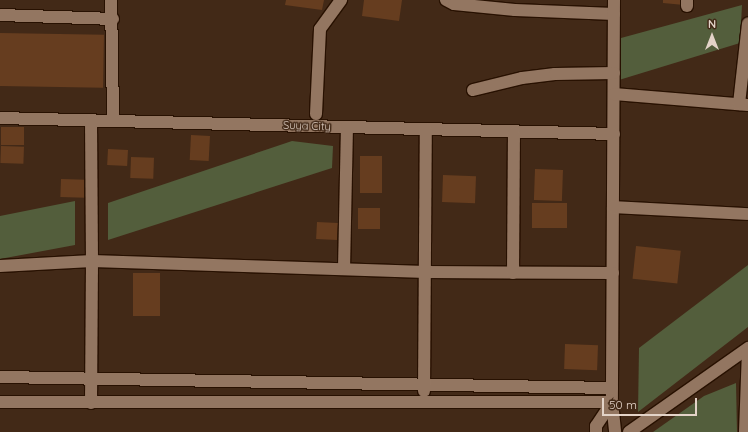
<!DOCTYPE html>
<html>
<head>
<meta charset="utf-8">
<style>
	body { margin:0 }
	#map { position:relative; width:748px; height:432px; overflow:hidden; background:#422917; font-family:Quicksand,sans-serif }
	div>[style] { position:absolute }
	.green>* { inset:0; background:#535e3c }
	.building>* { inset:0; background:#663d1f; transform-origin:0 0 }
	.roads { filter:drop-shadow(1px 0 #281101) drop-shadow(-1px 0 #281101) drop-shadow(0 1px #281101) drop-shadow(0 -1px #281101) }
	.minor>* { height:12px; margin:-6px; padding:0 6px; transform-origin:6px; border-radius:6px; background:#937661 }
	span { translate:-50% -50%; white-space:nowrap; text-align:center; line-height:1.15; -webkit-text-stroke:3px #422917; paint-order:stroke }
	.street-label { font-size:11px; color:#e3d3c8 }
	.north { position:absolute; left:692px; top:16px; width:40px; height:40px; -webkit-text-stroke:3px #422917; paint-order:stroke; rotate:0deg; font-size:11px; font-weight:700; line-height:16px; text-align:center; color:#e3d3c8 }
	.north::after { content:''; display:block; margin:auto; width:14px; height:18px; background:#e3d3c8; clip-path:polygon(50% 0,100% 100%,50% 72%,0 100%) }
	.scale { position:absolute; left:602px; top:398px; width:95px; height:18px; box-sizing:border-box; border:2px solid #e3d3c8; border-top:0; padding-left:5px; font-size:12px; line-height:14px; white-space:nowrap; color:#e3d3c8; -webkit-text-stroke:3px #422917; paint-order:stroke }
</style>
</head>
<body>
<div id="map">
	<div class="green">
		<i style="clip-path:polygon(742px 5px,740px 43px,619px 80px,621px 38px)"></i>
		<i style="clip-path:polygon(292px 141px,333px 146px,332px 168px,108px 240px,108px 203px)"></i>
		<i style="clip-path:polygon(75px 201px,75px 245px,0 259px,0 216px)"></i>
		<i style="clip-path:polygon(748px 265px,748px 327px,638px 412px,639px 348px)"></i>
		<i style="clip-path:polygon(736px 383px,737px 432px,653px 432px,704px 396px)"></i>
	</div>
	<div class="building">
		<i style="clip-path:polygon(286px 0,324px 0,322px 10px,285px 5px)"></i>
		<i style="clip-path:polygon(364px 0,402px 0,399px 21px,362px 16px)"></i>
		<i style="clip-path:polygon(663px 0,684px 0,684px 5px,663px 3px)"></i>
		<i style="left:0;top:33px;width:104px;height:53px;rotate:1deg"></i>
		<i style="left:1px;top:127px;width:23px;height:18px"></i>
		<i style="left:191px;top:135px;width:19px;height:25px;rotate:3deg"></i>
		<i style="left:1px;top:146px;width:23px;height:17px;rotate:2deg"></i>
		<i style="left:108px;top:149px;width:20px;height:16px;rotate:3deg"></i>
		<i style="left:360px;top:156px;width:22px;height:37px"></i>
		<i style="left:131px;top:157px;width:23px;height:21px;rotate:2deg"></i>
		<i style="left:535px;top:169px;width:28px;height:31px;rotate:2deg"></i>
		<i style="left:443px;top:175px;width:33px;height:27px;rotate:2deg"></i>
		<i style="left:61px;top:179px;width:25px;height:18px;rotate:2deg"></i>
		<i style="left:532px;top:203px;width:35px;height:25px"></i>
		<i style="left:358px;top:208px;width:22px;height:21px"></i>
		<i style="left:317px;top:222px;width:21px;height:17px;rotate:3deg"></i>
		<i style="left:636px;top:246px;width:45px;height:33px;rotate:6deg"></i>
		<i style="left:133px;top:273px;width:27px;height:43px"></i>
		<i style="left:565px;top:344px;width:33px;height:25px;rotate:2deg"></i>
	</div>
	<div class="roads">
		<div class="minor">
			<i style="left:111px;top:0;width:120px;rotate:89deg"></i>
			<i style="left:446px;top:0;width:9px;rotate:27deg"></i>
			<i style="left:454px;top:4px;width:61px;rotate:5.6deg"></i>
			<i style="left:515px;top:10px;width:99px;rotate:2.3deg"></i>
			<i style="left:614px;top:0;width:402px;rotate:90.3deg"></i>
			<i style="left:612px;top:402px;width:30px;rotate:84deg"></i>
			<i style="left:687px;top:6px;width:6px;rotate:-90deg"></i>
			<i style="left:0;top:15px;width:113px;rotate:2deg"></i>
			<i style="left:473px;top:90px;width:50px;rotate:-13.8deg"></i>
			<i style="left:522px;top:78px;width:33px;rotate:-7deg"></i>
			<i style="left:555px;top:74px;width:59px;rotate:-1deg"></i>
			<i style="left:614px;top:94px;width:134px;rotate:4.7deg"></i>
			<i style="left:739px;top:104px;width:81px;rotate:-83.6deg"></i>
			<i style="left:316px;top:114px;width:85px;rotate:-87.3deg"></i>
			<i style="left:320px;top:29px;width:36px;rotate:-54deg"></i>
			<i style="left:0;top:118px;width:614px;rotate:1.49deg"></i>
			<i style="left:91px;top:120px;width:141px;rotate:89.6deg"></i>
			<i style="left:92px;top:261px;width:334px;rotate:1.9deg"></i>
			<i style="left:426px;top:272px;width:187px;rotate:0.3deg"></i>
			<i style="left:613px;top:207px;width:135px;rotate:3deg"></i>
			<i style="left:0;top:266px;width:92px;rotate:-3.1deg"></i>
			<i style="left:92px;top:261px;width:142px;rotate:90.4deg"></i>
			<i style="left:344px;top:269px;width:142px;rotate:-88.8deg"></i>
			<i style="left:513px;top:273px;width:140px;rotate:-89.6deg"></i>
			<i style="left:0;top:377px;width:612px;rotate:1.03deg"></i>
			<i style="left:424px;top:391px;width:262px;rotate:-89.6deg"></i>
			<i style="left:0;top:402px;width:612px"></i>
			<i style="left:596px;top:432px;width:6px;rotate:-90deg"></i>
			<i style="left:596px;top:426px;width:29px;rotate:-56deg"></i>
			<i style="left:629px;top:432px;width:146px;rotate:-35.2deg"></i>
			<i style="left:745px;top:432px;width:83px;rotate:-87.9deg"></i>
		</div>
	</div>
	<div class="street-label">
		<span style="left:307px;top:126px;rotate:2deg">Suya City</span>
	</div>
	<div class="north">N</div>
	<div class="scale">50 m</div>
</div>
</body>
</html>
